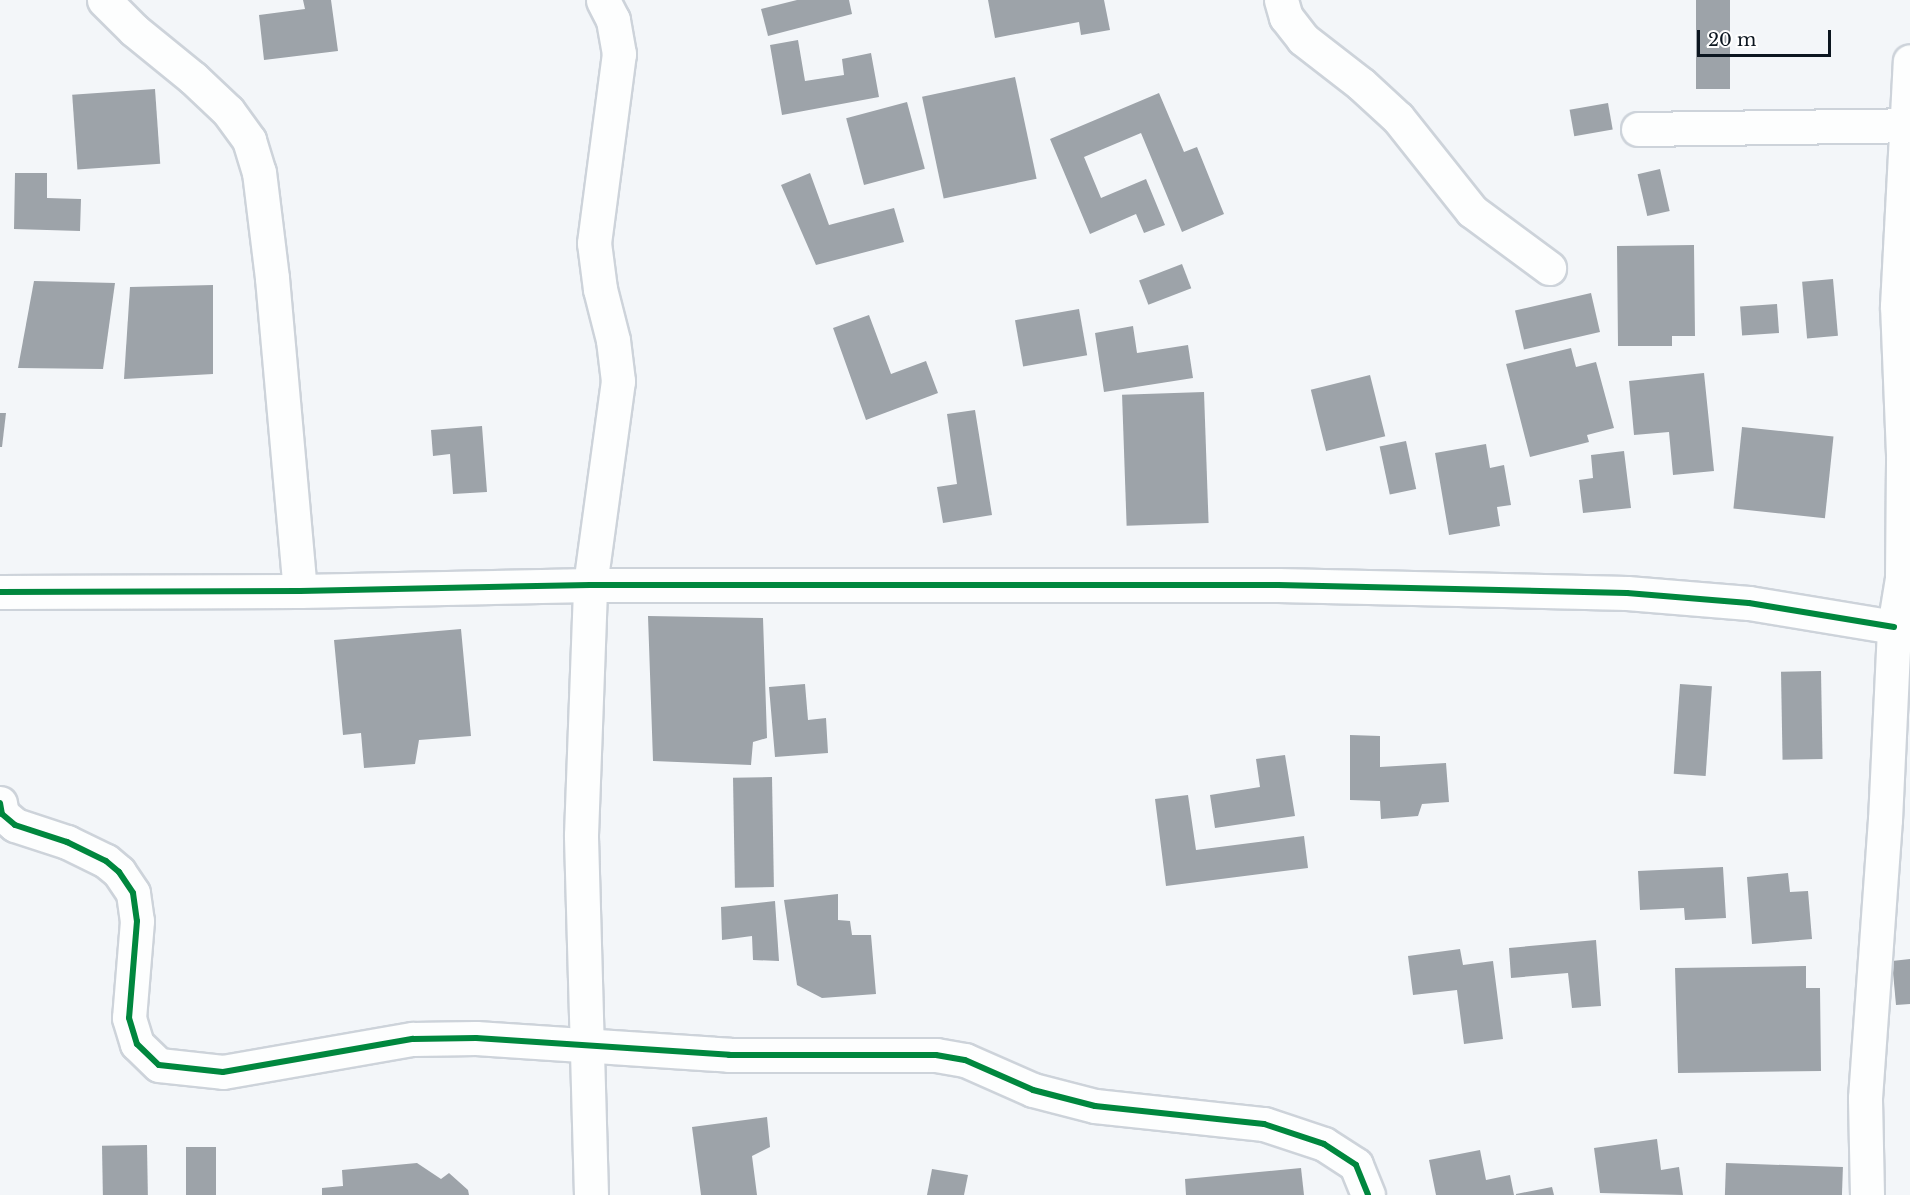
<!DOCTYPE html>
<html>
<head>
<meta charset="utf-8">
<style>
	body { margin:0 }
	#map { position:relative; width:1910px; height:1195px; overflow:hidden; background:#f3f6f9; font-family:"Libre Baskerville",serif }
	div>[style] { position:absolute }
	.building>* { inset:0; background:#9da3a9; transform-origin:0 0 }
	.roads { filter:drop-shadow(2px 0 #cdd3da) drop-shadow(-2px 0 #cdd3da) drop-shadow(0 2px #cdd3da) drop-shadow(0 -2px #cdd3da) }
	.minor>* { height:33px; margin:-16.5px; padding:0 16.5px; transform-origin:16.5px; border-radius:16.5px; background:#fdfefe }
	.cycleway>* { height:6px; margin:-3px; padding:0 3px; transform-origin:3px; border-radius:3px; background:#00873e }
	span { translate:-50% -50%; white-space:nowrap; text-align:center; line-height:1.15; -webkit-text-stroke:6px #fff; paint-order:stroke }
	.scale { position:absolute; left:1697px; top:30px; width:134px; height:27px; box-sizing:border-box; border:3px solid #0c1620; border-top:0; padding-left:8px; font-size:18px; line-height:21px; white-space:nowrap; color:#0c1620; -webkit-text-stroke:4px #fff; paint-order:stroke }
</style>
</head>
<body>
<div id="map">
	<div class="building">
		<i style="clip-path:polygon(303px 0,331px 0,338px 51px,264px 60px,259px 15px,305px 9px)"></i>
		<i style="clip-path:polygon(797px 0,849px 0,852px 14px,768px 36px,761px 9px)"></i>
		<i style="clip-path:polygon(988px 0,1104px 0,1110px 30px,1081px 35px,1079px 22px,995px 38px)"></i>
		<i style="left:1696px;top:0;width:34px;height:89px"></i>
		<i style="clip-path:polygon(798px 40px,805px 81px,844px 75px,842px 59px,871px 53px,879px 97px,782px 115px,770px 45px)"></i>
		<i style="left:1015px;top:77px;width:104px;height:95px;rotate:78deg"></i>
		<i style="left:155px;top:89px;width:75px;height:83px;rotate:86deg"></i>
		<i style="clip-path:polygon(1159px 93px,1184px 152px,1197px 147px,1224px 214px,1182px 232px,1141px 133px,1084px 157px,1101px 198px,1146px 179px,1165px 225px,1144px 233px,1136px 214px,1090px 234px,1050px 139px)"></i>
		<i style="left:907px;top:102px;width:69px;height:63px;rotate:75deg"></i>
		<i style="left:1608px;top:103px;width:27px;height:39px;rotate:80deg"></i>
		<i style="left:1660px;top:169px;width:43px;height:23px;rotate:77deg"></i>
		<i style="clip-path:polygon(15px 173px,47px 173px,47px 198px,81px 199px,80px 231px,14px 229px)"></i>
		<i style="clip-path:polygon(810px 173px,829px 225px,894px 208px,904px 242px,816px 265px,781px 185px)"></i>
		<i style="clip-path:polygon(1694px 245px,1695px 336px,1672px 336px,1672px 346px,1618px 346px,1617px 246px)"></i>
		<i style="left:1182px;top:264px;width:26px;height:46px;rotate:69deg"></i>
		<i style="left:1833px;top:279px;width:57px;height:31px;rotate:85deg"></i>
		<i style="clip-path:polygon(34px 281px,115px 283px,103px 369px,18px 368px)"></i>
		<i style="clip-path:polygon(213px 285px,213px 374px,124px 379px,130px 287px)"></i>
		<i style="left:1591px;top:293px;width:40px;height:78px;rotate:77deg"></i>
		<i style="left:1777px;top:304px;width:29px;height:37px;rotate:86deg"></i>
		<i style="left:1079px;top:309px;width:47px;height:65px;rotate:80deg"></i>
		<i style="clip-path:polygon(869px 315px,891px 374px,926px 361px,938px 393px,866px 420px,833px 328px)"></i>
		<i style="clip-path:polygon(1133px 326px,1137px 353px,1188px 345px,1193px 378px,1104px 392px,1095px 333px)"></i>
		<i style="clip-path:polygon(1571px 348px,1576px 367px,1596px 362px,1614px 428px,1587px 435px,1589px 442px,1530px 457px,1506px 364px)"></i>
		<i style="clip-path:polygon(1704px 373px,1714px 471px,1673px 475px,1669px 432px,1634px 435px,1629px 381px)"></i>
		<i style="left:1370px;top:375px;width:63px;height:61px;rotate:76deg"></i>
		<i style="left:1204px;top:392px;width:131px;height:82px;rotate:88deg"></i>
		<i style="clip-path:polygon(975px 410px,992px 515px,943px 523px,937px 487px,957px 484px,947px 414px)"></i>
		<i style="clip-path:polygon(0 413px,6px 413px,2px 447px,0 447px)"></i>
		<i style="clip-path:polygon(482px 426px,487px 492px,453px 494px,450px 454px,433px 456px,431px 430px)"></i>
		<i style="left:1742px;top:427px;width:92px;height:82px;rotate:6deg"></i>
		<i style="left:1406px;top:441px;width:49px;height:27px;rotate:78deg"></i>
		<i style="clip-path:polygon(1486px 444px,1490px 468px,1504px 465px,1511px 505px,1497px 507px,1500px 526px,1449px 535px,1435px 453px)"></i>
		<i style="clip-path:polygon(1624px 451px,1631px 508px,1583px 513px,1579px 480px,1593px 478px,1591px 455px)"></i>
		<i style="clip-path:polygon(648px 616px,763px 618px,767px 738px,753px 742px,751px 765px,653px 761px)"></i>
		<i style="clip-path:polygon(461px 629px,471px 736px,419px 740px,415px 764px,364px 768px,361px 733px,343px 735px,334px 640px)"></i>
		<i style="left:1821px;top:671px;width:88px;height:40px;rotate:89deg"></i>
		<i style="clip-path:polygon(805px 684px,808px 720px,826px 718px,828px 753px,775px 757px,769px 687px)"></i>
		<i style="left:1680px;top:684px;width:32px;height:90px;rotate:4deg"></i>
		<i style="clip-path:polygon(1350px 735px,1380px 736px,1380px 767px,1446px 763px,1449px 802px,1422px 804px,1418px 816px,1381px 819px,1380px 801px,1350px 800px)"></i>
		<i style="clip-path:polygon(1285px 755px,1295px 816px,1215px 828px,1210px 795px,1260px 787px,1256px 759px)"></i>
		<i style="left:772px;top:777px;width:110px;height:39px;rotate:89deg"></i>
		<i style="clip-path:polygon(1188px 795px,1196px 850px,1304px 836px,1308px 868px,1166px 886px,1155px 799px)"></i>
		<i style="clip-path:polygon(1723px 867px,1726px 918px,1685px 920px,1684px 908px,1640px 910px,1638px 871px)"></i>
		<i style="clip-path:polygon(1788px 873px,1790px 892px,1808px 891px,1812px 939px,1752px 944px,1747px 877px)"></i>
		<i style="clip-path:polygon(838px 894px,838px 920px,850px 921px,852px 935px,871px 935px,876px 994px,822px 998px,797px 985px,784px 900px)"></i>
		<i style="clip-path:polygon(775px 901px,779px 961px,753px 960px,752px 936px,722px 940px,721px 907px)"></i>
		<i style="clip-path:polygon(1596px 940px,1601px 1006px,1572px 1008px,1568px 973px,1511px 978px,1509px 948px)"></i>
		<i style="clip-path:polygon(1460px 949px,1463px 965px,1493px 961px,1503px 1039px,1464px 1044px,1457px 990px,1413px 995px,1408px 956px)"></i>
		<i style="clip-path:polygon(1910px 959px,1910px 1004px,1896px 1005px,1892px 961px)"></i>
		<i style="clip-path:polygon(1806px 966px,1806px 988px,1820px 988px,1821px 1071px,1678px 1073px,1675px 968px)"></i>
		<i style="clip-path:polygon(767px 1117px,770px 1147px,752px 1156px,757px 1195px,701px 1195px,692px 1127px)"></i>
		<i style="clip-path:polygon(1657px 1139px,1661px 1170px,1679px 1167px,1683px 1195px,1600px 1193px,1594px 1148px)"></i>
		<i style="left:147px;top:1145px;width:50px;height:45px;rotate:89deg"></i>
		<i style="left:186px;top:1147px;width:30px;height:48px"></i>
		<i style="clip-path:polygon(1480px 1150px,1486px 1180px,1510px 1175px,1514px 1195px,1436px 1195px,1429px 1160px)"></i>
		<i style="clip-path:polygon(417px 1163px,441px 1179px,449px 1173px,468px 1190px,469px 1195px,322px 1195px,322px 1188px,343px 1186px,342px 1170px)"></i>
		<i style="left:1726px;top:1163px;width:117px;height:32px;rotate:2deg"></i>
		<i style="clip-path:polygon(1301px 1168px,1304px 1195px,1186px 1195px,1185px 1179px)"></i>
		<i style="clip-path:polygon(932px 1169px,968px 1175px,964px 1195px,927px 1195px)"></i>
		<i style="clip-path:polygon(1552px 1187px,1554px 1195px,1516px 1195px,1516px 1194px)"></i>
	</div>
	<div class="roads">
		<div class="minor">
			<i style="left:104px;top:0;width:42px;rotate:45deg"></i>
			<i style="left:134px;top:30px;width:76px;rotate:39.1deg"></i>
			<i style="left:193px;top:78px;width:48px;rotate:43.3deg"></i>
			<i style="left:228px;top:111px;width:36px;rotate:54deg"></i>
			<i style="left:249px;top:140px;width:34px;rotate:73deg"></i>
			<i style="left:259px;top:172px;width:107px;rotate:83deg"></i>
			<i style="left:272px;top:278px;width:314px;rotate:84.9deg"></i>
			<i style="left:1281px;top:0;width:18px;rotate:74deg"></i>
			<i style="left:1286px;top:17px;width:28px;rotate:52deg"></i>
			<i style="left:1303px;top:39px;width:73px;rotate:37.8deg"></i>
			<i style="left:1361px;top:84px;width:50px;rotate:42.6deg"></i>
			<i style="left:1398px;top:118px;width:119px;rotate:51.5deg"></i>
			<i style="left:1472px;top:211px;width:96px;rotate:36.5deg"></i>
			<i style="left:1638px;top:129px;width:272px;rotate:-0.8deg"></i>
			<i style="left:0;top:592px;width:300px;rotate:-0.2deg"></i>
			<i style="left:300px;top:591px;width:290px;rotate:-1.2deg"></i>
			<i style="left:590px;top:585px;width:688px"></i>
			<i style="left:1278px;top:585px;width:349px;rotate:1.3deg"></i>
			<i style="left:1627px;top:593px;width:122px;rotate:4.7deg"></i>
			<i style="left:1749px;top:603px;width:147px;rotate:9.4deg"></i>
			<i style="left:0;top:803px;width:11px;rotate:80deg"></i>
			<i style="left:2px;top:814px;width:17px;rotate:40deg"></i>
			<i style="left:15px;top:825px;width:55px;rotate:18.1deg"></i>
			<i style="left:67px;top:842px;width:43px;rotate:26deg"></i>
			<i style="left:106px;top:861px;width:17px;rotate:40deg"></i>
			<i style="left:119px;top:872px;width:25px;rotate:56deg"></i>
			<i style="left:133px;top:893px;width:28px;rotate:82deg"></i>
			<i style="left:137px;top:921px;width:97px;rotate:94.7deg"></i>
			<i style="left:129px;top:1018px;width:27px;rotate:73deg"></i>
			<i style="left:137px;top:1044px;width:30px;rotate:44deg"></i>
			<i style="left:159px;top:1065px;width:64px;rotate:6.2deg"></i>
			<i style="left:223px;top:1072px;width:193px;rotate:-9.9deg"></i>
			<i style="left:413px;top:1039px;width:63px;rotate:-0.9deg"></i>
			<i style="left:476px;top:1038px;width:254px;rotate:3.8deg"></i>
			<i style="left:729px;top:1055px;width:207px"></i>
			<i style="left:936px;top:1055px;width:29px;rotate:10deg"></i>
			<i style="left:965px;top:1060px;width:74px;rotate:23.8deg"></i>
			<i style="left:1033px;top:1090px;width:64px;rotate:14.5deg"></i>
			<i style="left:1095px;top:1106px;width:170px;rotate:6.1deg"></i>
			<i style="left:1264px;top:1124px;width:63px;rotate:18.4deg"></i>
			<i style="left:1324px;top:1144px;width:38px;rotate:33deg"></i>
			<i style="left:1356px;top:1165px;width:32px;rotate:68deg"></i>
			<i style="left:591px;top:1195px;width:360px;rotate:-91.6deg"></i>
			<i style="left:581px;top:835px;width:250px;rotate:-87.9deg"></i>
			<i style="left:590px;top:585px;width:206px;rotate:-82.2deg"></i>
			<i style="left:618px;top:381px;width:41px;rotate:-97deg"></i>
			<i style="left:613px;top:340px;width:53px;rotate:-104.3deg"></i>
			<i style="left:600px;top:289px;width:46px;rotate:-97.4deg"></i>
			<i style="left:594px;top:243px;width:191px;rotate:-82.5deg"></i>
			<i style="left:619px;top:54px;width:35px;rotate:-100deg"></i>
			<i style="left:613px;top:20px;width:22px;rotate:-117deg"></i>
			<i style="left:1867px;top:1195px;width:97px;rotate:-91.2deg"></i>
			<i style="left:1865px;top:1098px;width:279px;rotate:-85.9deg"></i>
			<i style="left:1885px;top:820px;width:193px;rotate:-87.3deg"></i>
			<i style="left:1894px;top:627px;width:50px;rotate:-80.7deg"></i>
			<i style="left:1902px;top:578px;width:124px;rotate:-89.5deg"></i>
			<i style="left:1903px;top:454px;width:148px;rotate:-92.3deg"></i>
			<i style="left:1897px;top:306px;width:245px;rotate:-87deg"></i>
		</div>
	</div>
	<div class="cycleway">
		<i style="left:0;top:592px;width:300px;rotate:-0.2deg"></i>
		<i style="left:300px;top:591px;width:290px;rotate:-1.2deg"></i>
		<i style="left:590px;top:585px;width:688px"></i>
		<i style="left:1278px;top:585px;width:349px;rotate:1.3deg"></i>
		<i style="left:1627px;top:593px;width:122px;rotate:4.7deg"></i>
		<i style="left:1749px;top:603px;width:147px;rotate:9.4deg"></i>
		<i style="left:0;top:803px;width:11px;rotate:80deg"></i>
		<i style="left:2px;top:814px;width:17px;rotate:40deg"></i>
		<i style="left:15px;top:825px;width:55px;rotate:18.1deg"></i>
		<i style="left:67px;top:842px;width:43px;rotate:26deg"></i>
		<i style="left:106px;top:861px;width:17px;rotate:40deg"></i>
		<i style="left:119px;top:872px;width:25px;rotate:56deg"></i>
		<i style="left:133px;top:893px;width:28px;rotate:82deg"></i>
		<i style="left:137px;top:921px;width:97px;rotate:94.7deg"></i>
		<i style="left:129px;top:1018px;width:27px;rotate:73deg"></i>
		<i style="left:137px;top:1044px;width:30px;rotate:44deg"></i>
		<i style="left:159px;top:1065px;width:64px;rotate:6.2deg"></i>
		<i style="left:223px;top:1072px;width:193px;rotate:-9.9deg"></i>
		<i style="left:413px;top:1039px;width:63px;rotate:-0.9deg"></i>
		<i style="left:476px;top:1038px;width:254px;rotate:3.8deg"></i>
		<i style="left:729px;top:1055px;width:207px"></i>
		<i style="left:936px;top:1055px;width:29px;rotate:10deg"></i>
		<i style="left:965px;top:1060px;width:74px;rotate:23.8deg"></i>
		<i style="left:1033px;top:1090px;width:64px;rotate:14.5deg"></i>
		<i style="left:1095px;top:1106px;width:170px;rotate:6.1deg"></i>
		<i style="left:1264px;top:1124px;width:63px;rotate:18.4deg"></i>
		<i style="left:1324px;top:1144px;width:38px;rotate:33deg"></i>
		<i style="left:1356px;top:1165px;width:32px;rotate:68deg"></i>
	</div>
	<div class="scale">20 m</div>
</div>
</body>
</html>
